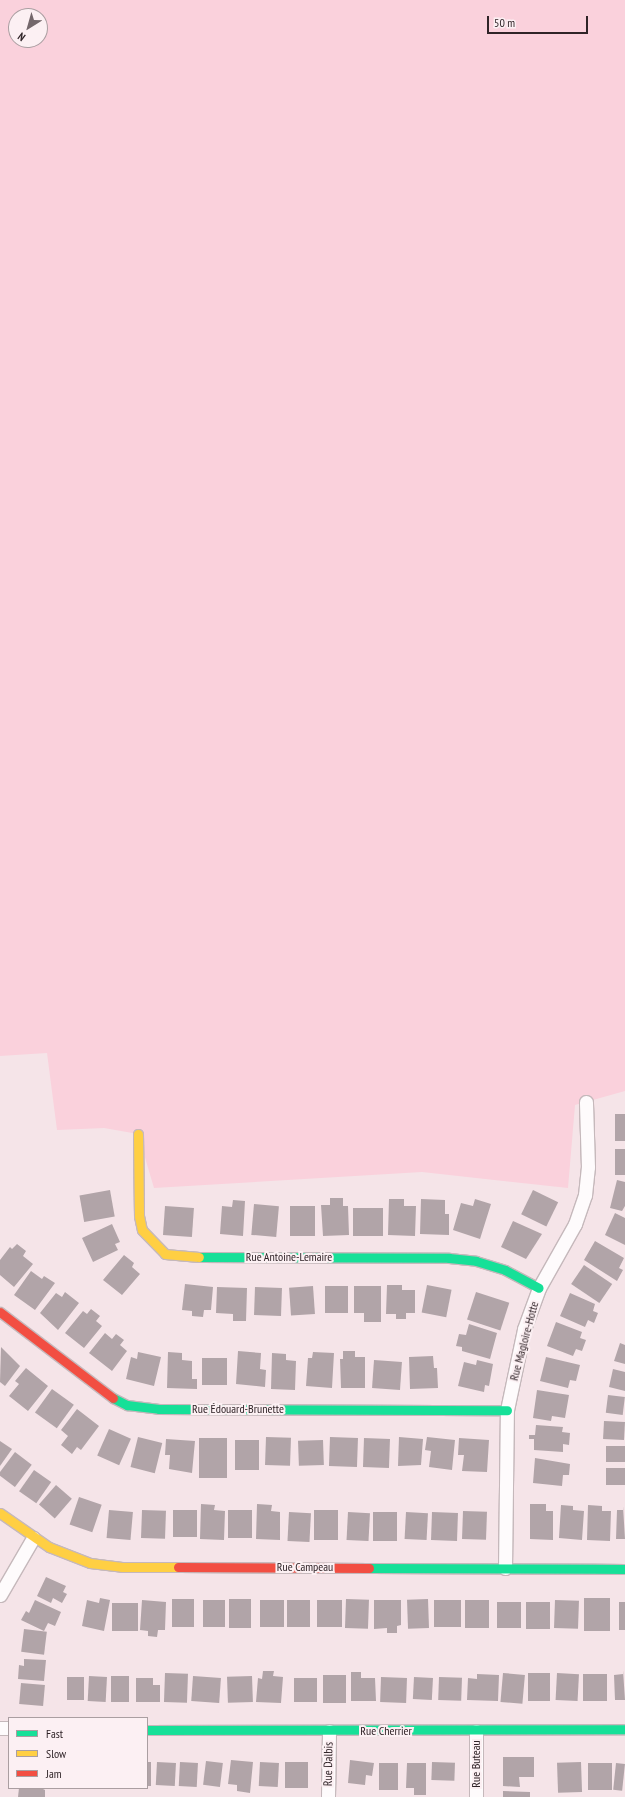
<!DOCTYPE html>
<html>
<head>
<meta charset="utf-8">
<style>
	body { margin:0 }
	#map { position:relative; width:625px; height:1797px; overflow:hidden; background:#f5e4e8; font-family:"PT Sans Narrow",sans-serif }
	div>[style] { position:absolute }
	.green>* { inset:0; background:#fad1dc }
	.building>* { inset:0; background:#b1a4a8; transform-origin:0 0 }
	.roads { filter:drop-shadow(1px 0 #c5b8bb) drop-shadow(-1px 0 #c5b8bb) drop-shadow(0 1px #c5b8bb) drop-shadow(0 -1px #c5b8bb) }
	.street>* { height:13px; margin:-6.5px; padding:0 6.5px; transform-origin:6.5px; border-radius:6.5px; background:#fefbfc }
	.fast>* { height:9px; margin:-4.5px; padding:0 4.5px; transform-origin:4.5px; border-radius:4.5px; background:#16e098 }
	.slow>* { height:9px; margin:-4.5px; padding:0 4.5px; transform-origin:4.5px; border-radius:4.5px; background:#ffcf43 }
	.jam>* { height:9px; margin:-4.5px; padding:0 4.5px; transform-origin:4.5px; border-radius:4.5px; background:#f24e42 }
	span { translate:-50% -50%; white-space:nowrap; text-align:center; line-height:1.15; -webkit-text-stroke:4px #fcf0f3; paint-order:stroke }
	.street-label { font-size:12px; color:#2f2327 }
	.legend { position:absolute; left:8px; top:1717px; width:140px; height:72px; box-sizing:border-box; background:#fcf0f3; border:1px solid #aa9ea1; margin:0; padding:5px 7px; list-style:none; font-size:12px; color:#2f2327 }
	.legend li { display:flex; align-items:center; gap:8px; height:20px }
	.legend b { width:20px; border:1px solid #aa9ea1 }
	.north { position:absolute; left:8px; top:8px; width:40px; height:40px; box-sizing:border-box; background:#fcf0f3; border:1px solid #aa9ea1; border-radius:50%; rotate:217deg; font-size:11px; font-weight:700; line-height:16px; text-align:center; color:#2f2327 }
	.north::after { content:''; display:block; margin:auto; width:14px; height:18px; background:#74676b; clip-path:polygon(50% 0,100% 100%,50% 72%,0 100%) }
	.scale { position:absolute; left:487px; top:16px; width:101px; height:18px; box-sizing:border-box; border:2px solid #2f2327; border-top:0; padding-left:5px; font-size:12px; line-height:14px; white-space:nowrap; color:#2f2327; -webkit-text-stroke:3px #fcf0f3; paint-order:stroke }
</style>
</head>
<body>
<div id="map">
	<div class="green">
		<i style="clip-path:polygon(evenodd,0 0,625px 0,625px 1091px,575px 1105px,568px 1188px,422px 1172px,154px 1188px,138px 1134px,104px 1128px,57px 1130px,47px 1053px,0 1056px,0 0,16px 16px,40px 16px,40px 40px,16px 40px,16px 16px)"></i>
	</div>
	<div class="building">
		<i style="left:625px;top:1114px;width:27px;height:10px;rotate:90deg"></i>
		<i style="left:615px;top:1149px;width:10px;height:26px"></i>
		<i style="clip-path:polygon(617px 1180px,625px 1182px,625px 1206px,622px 1211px,610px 1208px)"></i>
		<i style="left:110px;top:1190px;width:27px;height:31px;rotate:80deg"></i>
		<i style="left:533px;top:1190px;width:28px;height:27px;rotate:26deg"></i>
		<i style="clip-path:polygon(330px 1198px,343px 1198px,343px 1206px,348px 1206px,349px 1235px,323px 1236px,321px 1205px,330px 1205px)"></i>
		<i style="clip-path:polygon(389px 1199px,404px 1199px,404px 1206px,416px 1206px,415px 1236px,388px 1235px)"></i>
		<i style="clip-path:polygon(421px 1199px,445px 1200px,445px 1214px,449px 1214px,449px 1235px,420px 1234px)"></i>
		<i style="clip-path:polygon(475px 1199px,491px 1204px,480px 1239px,453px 1230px,461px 1203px,473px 1206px)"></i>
		<i style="clip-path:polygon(233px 1200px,245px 1201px,243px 1236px,220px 1234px,222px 1206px,232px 1207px)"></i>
		<i style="left:254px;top:1204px;width:25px;height:31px;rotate:5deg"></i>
		<i style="left:165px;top:1206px;width:29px;height:29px;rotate:4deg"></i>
		<i style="left:290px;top:1206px;width:25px;height:30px"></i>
		<i style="left:353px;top:1208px;width:30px;height:28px"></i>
		<i style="clip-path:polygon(615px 1213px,625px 1218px,625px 1245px,605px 1235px)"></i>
		<i style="clip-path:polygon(513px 1221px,542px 1234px,526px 1259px,501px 1247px)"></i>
		<i style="clip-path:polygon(112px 1224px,120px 1242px,115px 1244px,118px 1250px,93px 1262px,82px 1238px)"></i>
		<i style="clip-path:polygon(595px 1241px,624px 1258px,619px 1268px,623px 1270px,617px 1281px,584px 1260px)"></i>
		<i style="clip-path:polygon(17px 1244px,26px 1251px,23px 1256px,33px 1264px,14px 1287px,0 1275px,0 1260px,10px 1247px,12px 1249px)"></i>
		<i style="clip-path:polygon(124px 1255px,134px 1263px,132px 1267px,140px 1274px,122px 1295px,103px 1280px)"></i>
		<i style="left:584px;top:1265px;width:34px;height:23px;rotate:34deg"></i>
		<i style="clip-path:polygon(31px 1271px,42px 1279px,44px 1276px,55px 1283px,35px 1310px,14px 1295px)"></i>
		<i style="clip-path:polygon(185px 1284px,213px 1287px,211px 1310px,204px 1310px,203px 1317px,192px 1316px,192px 1311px,182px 1310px)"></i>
		<i style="clip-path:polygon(387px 1285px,402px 1285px,402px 1290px,415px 1290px,415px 1313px,406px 1313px,406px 1319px,396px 1319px,396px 1314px,386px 1314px)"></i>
		<i style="left:427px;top:1285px;width:25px;height:28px;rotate:11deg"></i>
		<i style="left:313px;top:1286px;width:28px;height:24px;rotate:86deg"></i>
		<i style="left:325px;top:1286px;width:23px;height:27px"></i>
		<i style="clip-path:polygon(354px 1286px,381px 1286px,381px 1322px,364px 1322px,364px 1313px,354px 1313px)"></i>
		<i style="clip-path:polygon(217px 1287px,247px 1288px,246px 1321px,233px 1321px,233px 1314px,216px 1313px)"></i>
		<i style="left:255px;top:1287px;width:27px;height:28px;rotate:2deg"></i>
		<i style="clip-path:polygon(65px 1292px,79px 1303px,58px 1330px,40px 1313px,56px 1293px,62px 1297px)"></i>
		<i style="left:476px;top:1292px;width:35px;height:29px;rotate:18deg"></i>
		<i style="clip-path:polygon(570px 1293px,595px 1304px,593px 1311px,598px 1313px,594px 1323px,588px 1320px,585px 1327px,560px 1316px)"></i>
		<i style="clip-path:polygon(91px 1309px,100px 1316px,96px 1321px,102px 1326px,84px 1348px,65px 1333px,83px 1311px,87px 1314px)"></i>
		<i style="clip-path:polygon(556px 1322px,582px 1332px,580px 1338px,586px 1340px,582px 1351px,576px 1349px,573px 1356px,547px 1346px)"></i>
		<i style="clip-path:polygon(469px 1324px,497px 1333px,490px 1359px,462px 1351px,462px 1347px,456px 1346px,459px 1334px,466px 1335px)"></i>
		<i style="clip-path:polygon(105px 1333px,112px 1339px,116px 1334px,124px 1340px,120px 1345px,127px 1351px,112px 1371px,89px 1353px)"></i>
		<i style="clip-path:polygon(620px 1343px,625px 1345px,625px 1364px,614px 1361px)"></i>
		<i style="clip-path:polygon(1px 1347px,20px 1366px,5px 1386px,0 1382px)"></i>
		<i style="clip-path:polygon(238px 1351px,261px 1353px,260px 1369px,266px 1370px,265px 1387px,236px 1384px)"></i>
		<i style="clip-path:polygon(343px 1351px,355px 1351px,355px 1357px,365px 1357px,365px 1388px,341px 1388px,340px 1359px,343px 1359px)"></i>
		<i style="clip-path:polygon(138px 1352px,161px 1357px,154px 1386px,126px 1379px,131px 1357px,137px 1359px)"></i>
		<i style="clip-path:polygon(168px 1352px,182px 1353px,182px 1360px,192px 1361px,192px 1379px,197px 1379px,197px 1389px,167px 1388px)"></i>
		<i style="clip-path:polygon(313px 1352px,334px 1353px,332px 1388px,306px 1386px,308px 1358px,312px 1358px)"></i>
		<i style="clip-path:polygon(272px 1353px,286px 1354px,286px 1360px,296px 1361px,295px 1390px,271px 1389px)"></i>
		<i style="clip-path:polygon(433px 1356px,434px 1368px,437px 1368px,438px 1388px,410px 1389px,409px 1357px)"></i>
		<i style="clip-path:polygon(546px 1357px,580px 1365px,576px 1381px,570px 1380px,568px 1388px,540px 1381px)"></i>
		<i style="left:202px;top:1358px;width:25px;height:27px"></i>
		<i style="left:374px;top:1360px;width:28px;height:28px;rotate:4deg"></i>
		<i style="clip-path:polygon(477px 1360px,493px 1364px,489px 1386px,485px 1385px,484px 1392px,458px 1386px,464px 1362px,476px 1365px)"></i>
		<i style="clip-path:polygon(26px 1368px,48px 1386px,28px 1411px,9px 1396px,19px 1384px,15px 1381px)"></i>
		<i style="clip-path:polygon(613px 1369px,625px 1372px,625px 1391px,609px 1387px)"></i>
		<i style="left:52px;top:1389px;width:27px;height:29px;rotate:36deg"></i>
		<i style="clip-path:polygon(537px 1390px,569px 1395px,565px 1418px,552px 1416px,551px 1421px,533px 1418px)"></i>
		<i style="left:608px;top:1395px;width:17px;height:18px;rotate:7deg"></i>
		<i style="clip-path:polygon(77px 1409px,99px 1426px,81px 1450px,77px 1447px,72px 1454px,61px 1445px,68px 1436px,61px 1430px)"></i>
		<i style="left:604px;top:1421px;width:21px;height:18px;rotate:3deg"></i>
		<i style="clip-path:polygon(536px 1425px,563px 1427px,562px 1432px,570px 1433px,569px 1445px,563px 1444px,563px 1452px,534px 1450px,534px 1439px,529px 1439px,529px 1435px,535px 1435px)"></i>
		<i style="left:109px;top:1429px;width:24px;height:29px;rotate:24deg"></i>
		<i style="left:138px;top:1437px;width:25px;height:31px;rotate:14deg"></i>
		<i style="left:266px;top:1437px;width:25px;height:28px;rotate:2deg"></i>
		<i style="left:330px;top:1437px;width:28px;height:29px;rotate:2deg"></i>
		<i style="clip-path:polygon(399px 1437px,423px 1439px,421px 1465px,398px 1466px)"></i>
		<i style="clip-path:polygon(427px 1437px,455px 1440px,452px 1470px,429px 1467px,431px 1451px,425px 1450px)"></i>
		<i style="left:199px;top:1438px;width:28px;height:40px"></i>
		<i style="left:364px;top:1438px;width:26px;height:29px;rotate:2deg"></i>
		<i style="clip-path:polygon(459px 1438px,489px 1440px,487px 1472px,462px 1471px,464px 1455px,458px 1455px)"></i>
		<i style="clip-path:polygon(166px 1439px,195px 1441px,192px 1473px,169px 1469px,170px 1455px,165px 1455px)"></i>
		<i style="left:235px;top:1440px;width:24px;height:30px"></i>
		<i style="left:323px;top:1440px;width:25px;height:25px;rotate:88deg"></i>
		<i style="clip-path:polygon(0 1441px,12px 1449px,0 1466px)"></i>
		<i style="left:606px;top:1446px;width:19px;height:16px"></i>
		<i style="left:15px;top:1452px;width:21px;height:28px;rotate:37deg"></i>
		<i style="clip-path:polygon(535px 1458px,570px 1464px,569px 1475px,563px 1475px,562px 1486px,533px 1483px)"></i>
		<i style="left:625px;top:1468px;width:17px;height:19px;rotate:90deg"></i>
		<i style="left:34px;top:1470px;width:21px;height:26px;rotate:35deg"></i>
		<i style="left:56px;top:1485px;width:21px;height:26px;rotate:41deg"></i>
		<i style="left:79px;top:1497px;width:24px;height:29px;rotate:19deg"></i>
		<i style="clip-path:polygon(201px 1504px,215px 1505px,214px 1510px,225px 1511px,224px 1540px,200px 1539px)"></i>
		<i style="clip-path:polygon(257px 1504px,272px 1505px,271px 1511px,280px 1512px,280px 1540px,256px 1539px)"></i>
		<i style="clip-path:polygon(530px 1504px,546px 1504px,546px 1511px,553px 1511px,553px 1540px,530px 1539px)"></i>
		<i style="clip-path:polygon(561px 1505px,573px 1506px,573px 1510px,584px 1511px,582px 1540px,559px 1538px)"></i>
		<i style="clip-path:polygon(588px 1505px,602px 1506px,602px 1511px,611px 1511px,610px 1541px,587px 1540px)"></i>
		<i style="clip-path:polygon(623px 1506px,625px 1539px,616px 1539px,617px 1510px,623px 1510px)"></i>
		<i style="left:109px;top:1510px;width:24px;height:28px;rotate:5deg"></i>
		<i style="left:142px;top:1510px;width:24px;height:28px;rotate:2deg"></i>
		<i style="left:173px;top:1510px;width:24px;height:27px"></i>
		<i style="left:252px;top:1510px;width:28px;height:24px;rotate:90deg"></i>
		<i style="left:314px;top:1510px;width:24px;height:30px"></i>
		<i style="left:463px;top:1511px;width:24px;height:28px;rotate:2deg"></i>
		<i style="left:289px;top:1512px;width:22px;height:29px;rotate:3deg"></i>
		<i style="left:348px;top:1512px;width:22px;height:28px;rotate:3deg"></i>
		<i style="left:373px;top:1512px;width:24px;height:29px"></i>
		<i style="left:406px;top:1512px;width:22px;height:27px;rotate:3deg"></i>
		<i style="left:432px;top:1512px;width:26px;height:28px;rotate:2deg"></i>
		<i style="clip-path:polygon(46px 1577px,66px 1586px,63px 1592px,67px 1594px,62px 1603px,53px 1598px,51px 1603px,37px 1596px)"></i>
		<i style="clip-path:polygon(100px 1598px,110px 1600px,104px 1631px,82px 1626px,87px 1600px,99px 1603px)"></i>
		<i style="left:584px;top:1598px;width:26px;height:33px"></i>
		<i style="left:172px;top:1599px;width:22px;height:28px"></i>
		<i style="left:229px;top:1599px;width:22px;height:29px"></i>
		<i style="left:346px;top:1599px;width:23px;height:29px;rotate:2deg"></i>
		<i style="left:428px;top:1599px;width:29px;height:21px;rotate:88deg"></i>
		<i style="clip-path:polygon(35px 1600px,61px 1612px,55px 1626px,48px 1623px,44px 1631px,21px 1620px,26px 1611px,29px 1613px)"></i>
		<i style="clip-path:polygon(142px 1600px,166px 1602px,165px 1630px,158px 1630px,157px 1637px,148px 1636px,148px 1631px,140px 1630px)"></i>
		<i style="left:203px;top:1600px;width:22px;height:27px"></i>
		<i style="left:260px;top:1600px;width:24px;height:27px"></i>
		<i style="left:287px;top:1600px;width:23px;height:27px"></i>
		<i style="left:317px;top:1600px;width:25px;height:27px"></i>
		<i style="clip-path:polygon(374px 1600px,401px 1600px,401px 1625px,397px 1626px,397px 1633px,387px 1633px,387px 1628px,374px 1629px)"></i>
		<i style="left:434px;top:1600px;width:27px;height:27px"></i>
		<i style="left:465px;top:1600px;width:24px;height:28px"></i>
		<i style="left:555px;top:1600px;width:24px;height:28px;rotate:2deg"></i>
		<i style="left:497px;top:1602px;width:24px;height:26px"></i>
		<i style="left:526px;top:1602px;width:24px;height:27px"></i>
		<i style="left:619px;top:1602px;width:6px;height:28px"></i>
		<i style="left:112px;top:1603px;width:26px;height:28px"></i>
		<i style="left:24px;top:1629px;width:23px;height:23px;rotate:7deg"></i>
		<i style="clip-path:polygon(24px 1659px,46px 1660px,44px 1681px,18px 1679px,19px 1665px,24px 1666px)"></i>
		<i style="clip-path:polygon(623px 1670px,625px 1700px,615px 1700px,614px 1675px,623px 1674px)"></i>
		<i style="clip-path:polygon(263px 1671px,274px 1671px,273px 1676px,283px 1677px,281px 1703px,256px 1702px,258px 1678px,262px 1679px)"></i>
		<i style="clip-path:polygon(351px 1672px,361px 1672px,361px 1678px,375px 1678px,376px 1701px,351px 1701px)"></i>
		<i style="left:165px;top:1673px;width:23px;height:29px;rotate:2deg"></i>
		<i style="left:503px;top:1673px;width:22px;height:29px;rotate:5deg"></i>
		<i style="left:528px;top:1673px;width:22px;height:28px"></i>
		<i style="left:557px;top:1673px;width:22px;height:27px;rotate:3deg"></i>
		<i style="clip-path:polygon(477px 1674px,499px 1675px,498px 1701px,467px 1700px,468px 1678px,477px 1679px)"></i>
		<i style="left:583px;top:1674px;width:24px;height:27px"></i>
		<i style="left:346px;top:1675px;width:28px;height:23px;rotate:90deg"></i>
		<i style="left:89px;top:1676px;width:18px;height:25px;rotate:3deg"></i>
		<i style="left:111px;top:1676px;width:18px;height:26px"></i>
		<i style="left:193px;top:1676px;width:28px;height:25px;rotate:4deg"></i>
		<i style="left:252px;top:1676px;width:26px;height:25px;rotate:88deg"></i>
		<i style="left:67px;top:1677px;width:17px;height:23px"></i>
		<i style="left:381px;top:1677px;width:26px;height:25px;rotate:2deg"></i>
		<i style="left:414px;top:1677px;width:19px;height:22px;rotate:3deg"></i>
		<i style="left:439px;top:1677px;width:23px;height:23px;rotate:2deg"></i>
		<i style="clip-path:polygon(136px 1678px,153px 1678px,153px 1685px,160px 1685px,160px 1702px,136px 1702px)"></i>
		<i style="left:294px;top:1678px;width:23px;height:24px"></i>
		<i style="left:21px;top:1683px;width:24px;height:21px;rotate:5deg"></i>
		<i style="clip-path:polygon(503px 1757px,534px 1757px,534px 1777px,519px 1777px,520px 1787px,503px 1786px)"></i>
		<i style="clip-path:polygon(231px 1760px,253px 1762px,250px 1793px,237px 1791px,237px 1785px,228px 1784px)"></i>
		<i style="clip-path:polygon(350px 1760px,374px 1763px,372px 1776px,366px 1775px,365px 1785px,348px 1783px)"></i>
		<i style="left:206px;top:1761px;width:17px;height:24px;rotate:7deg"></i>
		<i style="left:147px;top:1762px;width:4px;height:24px"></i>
		<i style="left:157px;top:1762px;width:19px;height:23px;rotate:3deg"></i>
		<i style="left:180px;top:1762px;width:18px;height:24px;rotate:3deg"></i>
		<i style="left:260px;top:1762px;width:19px;height:24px;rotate:3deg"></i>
		<i style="left:285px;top:1762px;width:23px;height:26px"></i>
		<i style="left:432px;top:1762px;width:23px;height:18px;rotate:2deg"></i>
		<i style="left:581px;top:1762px;width:30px;height:24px;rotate:88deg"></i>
		<i style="left:379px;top:1763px;width:19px;height:27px"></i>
		<i style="clip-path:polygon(407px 1763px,426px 1763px,426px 1795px,414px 1795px,414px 1788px,406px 1788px)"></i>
		<i style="left:588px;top:1763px;width:24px;height:27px"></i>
		<i style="left:616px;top:1763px;width:9px;height:27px;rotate:6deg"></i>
		<i style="clip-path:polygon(19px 1788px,41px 1788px,45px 1790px,45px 1797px,18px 1797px)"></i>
		<i style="clip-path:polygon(503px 1791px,530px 1792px,530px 1797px,503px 1797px)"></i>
	</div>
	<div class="roads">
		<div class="street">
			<i style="left:505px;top:1568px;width:158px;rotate:-89.3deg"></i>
			<i style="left:507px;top:1410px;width:83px;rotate:-78.1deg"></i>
			<i style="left:524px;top:1329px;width:44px;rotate:-69.9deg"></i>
			<i style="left:539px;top:1288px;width:73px;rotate:-60.6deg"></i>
			<i style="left:575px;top:1224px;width:31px;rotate:-71deg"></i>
			<i style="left:585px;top:1195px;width:28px;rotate:-84deg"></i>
			<i style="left:588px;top:1167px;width:65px;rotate:-91.8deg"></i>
			<i style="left:0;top:1595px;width:66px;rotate:-59.9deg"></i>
			<i style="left:0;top:1728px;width:9px"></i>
			<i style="left:476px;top:1731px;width:66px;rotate:90deg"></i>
			<i style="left:328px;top:1797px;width:66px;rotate:-89.1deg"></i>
		</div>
		<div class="fast">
			<i style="left:199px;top:1257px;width:250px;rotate:0.2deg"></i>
			<i style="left:449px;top:1258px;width:27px;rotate:6deg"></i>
			<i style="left:476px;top:1261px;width:30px;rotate:17deg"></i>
			<i style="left:505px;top:1270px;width:38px;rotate:28deg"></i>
			<i style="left:113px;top:1398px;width:16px;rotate:27deg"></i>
			<i style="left:127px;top:1405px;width:32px;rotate:7deg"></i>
			<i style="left:159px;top:1409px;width:348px;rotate:0.2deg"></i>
			<i style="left:369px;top:1568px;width:256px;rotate:0.2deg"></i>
			<i style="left:147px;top:1730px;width:478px;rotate:-0.1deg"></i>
		</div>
		<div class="slow">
			<i style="left:138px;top:1134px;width:82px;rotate:89.3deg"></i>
			<i style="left:139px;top:1216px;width:14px;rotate:78deg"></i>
			<i style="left:142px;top:1230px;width:33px;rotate:46deg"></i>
			<i style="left:165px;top:1254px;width:34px;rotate:5deg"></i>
			<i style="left:0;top:1513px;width:60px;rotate:34.8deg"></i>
			<i style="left:49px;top:1547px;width:44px;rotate:21.3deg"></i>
			<i style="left:90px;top:1563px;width:32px;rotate:7deg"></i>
			<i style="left:122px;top:1567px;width:56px"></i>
		</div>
		<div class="jam">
			<i style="left:0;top:1312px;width:142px;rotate:37.3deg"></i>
			<i style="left:178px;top:1567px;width:191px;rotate:0.3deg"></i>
		</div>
	</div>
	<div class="street-label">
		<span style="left:289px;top:1257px">Rue Antoine-Lemaire</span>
		<span style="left:524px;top:1341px;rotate:-75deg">Rue Magloire-Hotte</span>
		<span style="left:238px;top:1409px">Rue Édouard-Brunette</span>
		<span style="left:305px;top:1567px">Rue Campeau</span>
		<span style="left:386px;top:1731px">Rue Cherrier</span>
		<span style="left:328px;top:1764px;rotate:-89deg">Rue Dalbis</span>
		<span style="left:476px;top:1764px;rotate:-90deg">Rue Buteau</span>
	</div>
	<ul class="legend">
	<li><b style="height:5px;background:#16e098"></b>Fast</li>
	<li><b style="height:5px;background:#ffcf43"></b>Slow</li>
	<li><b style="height:5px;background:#f24e42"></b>Jam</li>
	</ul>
	<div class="north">N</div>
	<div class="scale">50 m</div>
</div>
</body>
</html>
